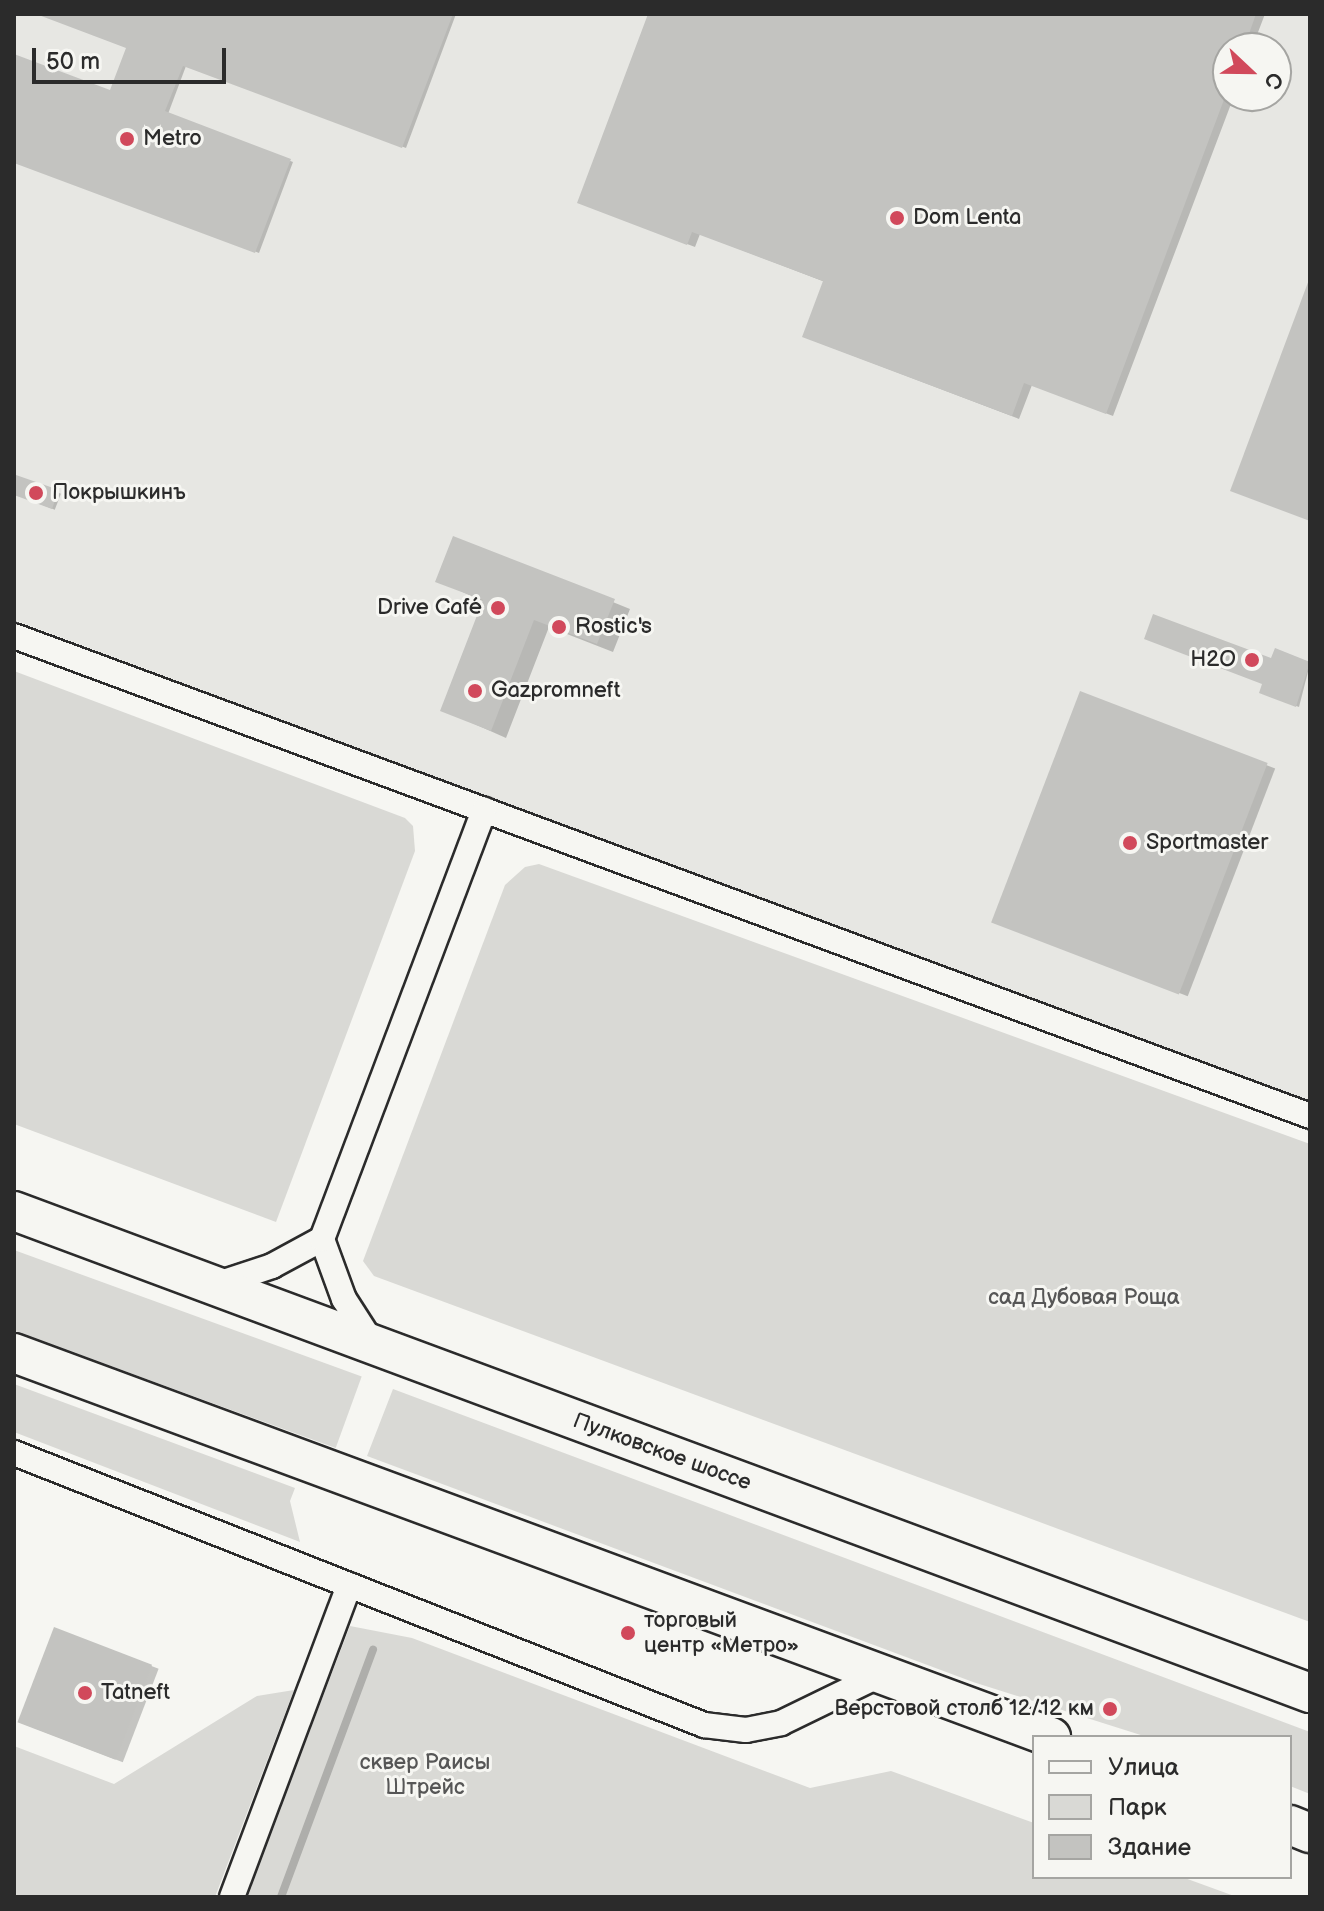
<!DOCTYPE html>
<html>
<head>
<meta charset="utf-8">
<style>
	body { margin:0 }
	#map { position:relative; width:1324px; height:1911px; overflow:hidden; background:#f6f6f2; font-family:"Balsamiq Sans",sans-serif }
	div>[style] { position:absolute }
	.built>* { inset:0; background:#e7e7e3 }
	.green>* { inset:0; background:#d9d9d5; transform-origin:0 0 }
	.shadow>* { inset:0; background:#0003; transform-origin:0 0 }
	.stream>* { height:8px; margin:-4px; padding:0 4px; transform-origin:4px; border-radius:4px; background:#aeaeab }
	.building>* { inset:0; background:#c3c3c0; transform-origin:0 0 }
	.roads { filter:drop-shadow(2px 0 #2b2b2b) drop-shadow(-2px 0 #2b2b2b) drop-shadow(0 2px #2b2b2b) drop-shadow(0 -2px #2b2b2b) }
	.minor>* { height:24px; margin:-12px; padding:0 12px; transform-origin:12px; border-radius:12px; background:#f6f6f2 }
	.primary>* { height:38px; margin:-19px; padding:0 19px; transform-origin:19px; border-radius:19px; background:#f6f6f2 }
	.dots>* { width:22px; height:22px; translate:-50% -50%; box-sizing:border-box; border:4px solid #f6f6f2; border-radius:50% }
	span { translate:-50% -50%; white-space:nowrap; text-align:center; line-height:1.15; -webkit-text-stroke:6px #f6f6f2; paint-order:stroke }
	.poi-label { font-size:22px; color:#2b2b2b }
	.left { translate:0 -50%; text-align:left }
	.right { translate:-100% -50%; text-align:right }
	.park-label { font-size:22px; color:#565656 }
	.street-label { font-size:22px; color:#2b2b2b }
	.frame { position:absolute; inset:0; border:16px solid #2b2b2b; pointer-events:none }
	.legend { position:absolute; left:1032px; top:1735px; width:260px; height:144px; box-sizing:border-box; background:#f6f6f2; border:2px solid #a5a5a2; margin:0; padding:10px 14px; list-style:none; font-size:24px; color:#2b2b2b }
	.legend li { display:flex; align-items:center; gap:16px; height:40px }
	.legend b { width:40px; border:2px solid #a5a5a2 }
	.north { position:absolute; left:1212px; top:32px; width:80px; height:80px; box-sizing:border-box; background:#f6f6f2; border:2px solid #a5a5a2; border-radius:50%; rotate:112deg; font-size:22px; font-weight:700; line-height:32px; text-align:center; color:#2b2b2b }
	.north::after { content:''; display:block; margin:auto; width:28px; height:36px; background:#d1495b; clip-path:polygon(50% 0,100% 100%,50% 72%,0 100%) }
	.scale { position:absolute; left:32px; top:48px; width:194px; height:36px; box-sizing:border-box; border:4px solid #2b2b2b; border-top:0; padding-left:10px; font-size:24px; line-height:28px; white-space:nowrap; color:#2b2b2b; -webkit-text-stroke:6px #f6f6f2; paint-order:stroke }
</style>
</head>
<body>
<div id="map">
	<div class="built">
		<i style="clip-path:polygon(evenodd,14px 14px,1310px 14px,1310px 1103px,14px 620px,14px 14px,1228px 48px,1276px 48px,1276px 96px,1228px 96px,1228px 48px)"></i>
	</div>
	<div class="green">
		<i style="clip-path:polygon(14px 671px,405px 818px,413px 826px,415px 851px,276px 1222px,14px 1124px)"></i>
		<i style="clip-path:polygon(539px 864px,1310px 1144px,1310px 1622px,374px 1276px,363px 1261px,505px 885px,525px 867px)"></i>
		<i style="left:14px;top:1250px;width:370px;height:76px;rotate:20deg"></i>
		<i style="clip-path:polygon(14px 1384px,295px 1488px,290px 1501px,300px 1542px,14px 1432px)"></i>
		<i style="clip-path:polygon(393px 1389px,1310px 1732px,1310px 1794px,1290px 1786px,1290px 1737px,1147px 1737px,973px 1682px,367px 1456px)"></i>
		<i style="clip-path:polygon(350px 1626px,412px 1638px,810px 1788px,891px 1771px,1034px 1823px,1034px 1877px,1182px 1877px,1237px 1897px,246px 1897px)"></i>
		<i style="clip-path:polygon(294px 1690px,215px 1897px,14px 1897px,14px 1746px,114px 1784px,257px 1696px)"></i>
	</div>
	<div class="shadow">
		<i style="clip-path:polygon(39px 14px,456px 14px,406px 148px,186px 66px,168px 114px,293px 162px,259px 253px,14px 161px,14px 56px,111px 92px,128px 48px)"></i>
		<i style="clip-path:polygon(650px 14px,1265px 14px,1252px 48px,1228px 48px,1228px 96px,1234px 96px,1113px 416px,1032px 385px,1019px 419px,812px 340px,825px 282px,700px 234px,695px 247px,587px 206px)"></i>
		<i style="left:17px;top:477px;width:47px;height:17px;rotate:21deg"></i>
		<i style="clip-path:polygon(455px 538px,630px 609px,613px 652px,549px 627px,506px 738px,443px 710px,485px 602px,438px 581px)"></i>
		<i style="clip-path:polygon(1276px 651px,1310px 664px,1299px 707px,1264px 694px)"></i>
		<i style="left:1081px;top:694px;width:208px;height:244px;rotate:21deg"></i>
		<i style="left:55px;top:1629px;width:111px;height:100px;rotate:21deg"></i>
	</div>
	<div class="stream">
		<i style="left:281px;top:1897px;width:264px;rotate:-69.6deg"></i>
	</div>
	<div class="building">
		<i style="clip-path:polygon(36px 14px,453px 14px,402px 148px,183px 66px,165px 111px,291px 159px,255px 253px,14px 163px,14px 54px,110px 90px,126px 48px)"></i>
		<i style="clip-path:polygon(648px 14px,1256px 14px,1244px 48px,1228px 48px,1228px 89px,1106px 414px,1024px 383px,1012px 416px,802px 337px,823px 281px,692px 232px,687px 245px,577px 203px)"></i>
		<i style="clip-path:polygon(1310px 277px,1310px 521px,1230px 491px)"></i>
		<i style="clip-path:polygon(16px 475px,59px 490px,52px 509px,14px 495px)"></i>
		<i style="clip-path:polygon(453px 536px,615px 599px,597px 644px,534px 620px,491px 731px,440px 711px,483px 600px,435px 582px)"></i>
		<i style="clip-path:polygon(1153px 614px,1271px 658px,1275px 648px,1310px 662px,1296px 707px,1259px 693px,1262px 684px,1144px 639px)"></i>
		<i style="left:1080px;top:691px;width:201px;height:248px;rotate:21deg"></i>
		<i style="left:54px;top:1627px;width:105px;height:102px;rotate:21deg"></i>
	</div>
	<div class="roads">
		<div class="minor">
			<i style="left:14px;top:636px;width:1382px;rotate:20.32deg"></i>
			<i style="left:322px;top:1239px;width:64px;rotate:69.9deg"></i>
			<i style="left:344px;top:1299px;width:54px;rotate:57.2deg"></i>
			<i style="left:215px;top:1285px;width:60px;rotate:-18.4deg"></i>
			<i style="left:272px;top:1266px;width:57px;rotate:-28.4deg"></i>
			<i style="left:322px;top:1239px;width:459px;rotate:-69.3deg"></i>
			<i style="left:14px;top:1453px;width:742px;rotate:21.51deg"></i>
			<i style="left:704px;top:1725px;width:42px;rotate:6.8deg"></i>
			<i style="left:746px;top:1730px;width:36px;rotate:-11deg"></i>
			<i style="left:781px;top:1723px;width:112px;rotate:-25.9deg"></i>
			<i style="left:232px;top:1897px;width:333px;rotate:-69.4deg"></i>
		</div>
		<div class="primary">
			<i style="left:14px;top:1211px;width:1383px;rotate:20.4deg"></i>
			<i style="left:14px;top:1353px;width:1106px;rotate:20.32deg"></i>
			<i style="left:1290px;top:1825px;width:22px;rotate:22deg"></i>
		</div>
	</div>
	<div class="dots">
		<i style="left:127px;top:139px;background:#d1495b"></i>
		<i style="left:897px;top:218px;background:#d1495b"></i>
		<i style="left:36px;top:493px;background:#d1495b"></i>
		<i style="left:498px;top:608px;background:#d1495b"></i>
		<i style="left:559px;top:627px;background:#d1495b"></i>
		<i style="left:1252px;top:660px;background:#d1495b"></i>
		<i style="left:475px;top:691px;background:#d1495b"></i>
		<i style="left:1130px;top:843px;background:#d1495b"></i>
		<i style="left:628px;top:1633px;background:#d1495b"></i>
		<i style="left:85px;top:1693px;background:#d1495b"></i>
		<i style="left:1110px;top:1709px;background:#d1495b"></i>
	</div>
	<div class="poi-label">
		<span class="left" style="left:143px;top:139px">Metro</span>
		<span class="left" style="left:913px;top:218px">Dom Lenta</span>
		<span class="left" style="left:52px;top:493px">Покрышкинъ</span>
		<span class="right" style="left:482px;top:608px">Drive Café</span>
		<span class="left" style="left:575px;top:627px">Rostic's</span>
		<span class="right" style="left:1236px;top:660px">H2O</span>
		<span class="left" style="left:491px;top:691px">Gazpromneft</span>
		<span class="left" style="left:1146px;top:843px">Sportmaster</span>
		<span class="left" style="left:644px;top:1633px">торговый<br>центр «Метро»</span>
		<span class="left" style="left:101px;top:1693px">Tatneft</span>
		<span class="right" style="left:1094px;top:1709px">Верстовой столб 12/12 км</span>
	</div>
	<div class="park-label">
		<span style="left:1084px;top:1298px">сад Дубовая Роща</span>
		<span style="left:425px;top:1775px">сквер Раисы<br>Штрейс</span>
	</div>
	<div class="street-label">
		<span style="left:662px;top:1452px;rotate:20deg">Пулковское шоссе</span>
	</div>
	<div class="frame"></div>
	<ul class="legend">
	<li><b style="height:10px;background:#f6f6f2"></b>Улица</li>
	<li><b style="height:22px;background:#d9d9d5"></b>Парк</li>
	<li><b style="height:22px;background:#c3c3c0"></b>Здание</li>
	</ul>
	<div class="north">С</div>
	<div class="scale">50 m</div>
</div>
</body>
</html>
